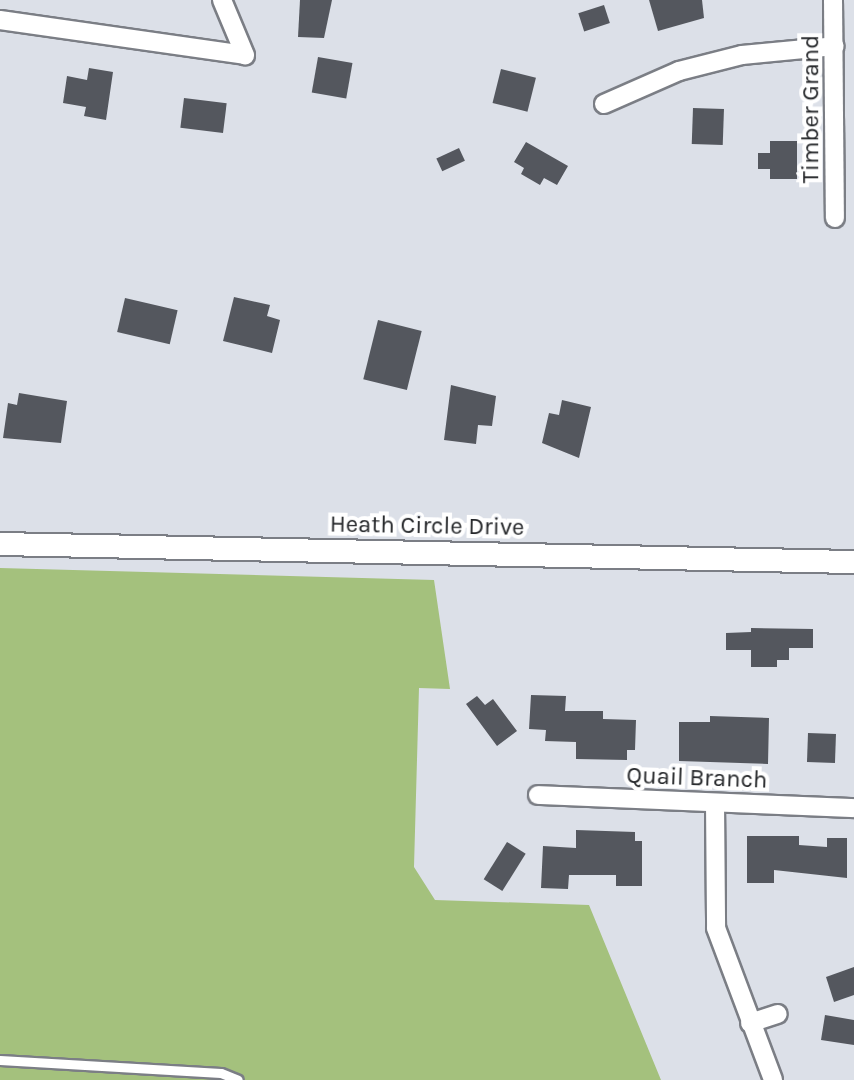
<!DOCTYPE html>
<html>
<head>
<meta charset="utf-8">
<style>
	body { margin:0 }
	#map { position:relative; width:854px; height:1080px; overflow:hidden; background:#dce0e8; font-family:Karla,sans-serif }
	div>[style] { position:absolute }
	.green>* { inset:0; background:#a4c17d }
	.building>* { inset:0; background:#54575e; transform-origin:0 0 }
	.roads { filter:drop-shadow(2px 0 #7b7e85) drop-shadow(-2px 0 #7b7e85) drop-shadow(0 2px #7b7e85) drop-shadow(0 -2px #7b7e85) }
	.service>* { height:9px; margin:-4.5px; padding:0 4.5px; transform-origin:4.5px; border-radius:4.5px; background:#fff }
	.minor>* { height:18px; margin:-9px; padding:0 9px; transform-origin:9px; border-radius:9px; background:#fff }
	.tertiary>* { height:22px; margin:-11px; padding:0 11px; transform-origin:11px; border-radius:11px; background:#fff }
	span { translate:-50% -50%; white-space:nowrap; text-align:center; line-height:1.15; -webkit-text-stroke:8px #fff; paint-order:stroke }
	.street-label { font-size:24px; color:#242629 }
</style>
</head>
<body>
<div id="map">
	<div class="green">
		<i style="clip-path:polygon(0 568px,434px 580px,450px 689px,419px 688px,414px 867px,435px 900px,589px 905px,661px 1080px,0 1080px)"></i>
	</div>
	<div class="building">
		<i style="clip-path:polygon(300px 0,332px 0,324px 38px,298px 37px)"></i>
		<i style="clip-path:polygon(649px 0,702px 0,704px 18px,658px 31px)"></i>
		<i style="left:604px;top:5px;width:19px;height:27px;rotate:72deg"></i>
		<i style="left:318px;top:57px;width:35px;height:36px;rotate:10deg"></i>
		<i style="clip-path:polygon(89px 68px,113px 72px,106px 120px,84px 116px,86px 107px,63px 103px,67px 76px,87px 80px)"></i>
		<i style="left:501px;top:69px;width:36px;height:35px;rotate:14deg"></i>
		<i style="left:184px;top:98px;width:43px;height:30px;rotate:7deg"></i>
		<i style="left:693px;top:108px;width:31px;height:36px;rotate:2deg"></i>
		<i style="clip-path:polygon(770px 141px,797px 141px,797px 179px,770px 179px,770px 169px,758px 169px,758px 153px,770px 153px)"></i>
		<i style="clip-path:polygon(526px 142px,568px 166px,557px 185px,544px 178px,540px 185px,521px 174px,524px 168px,514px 162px)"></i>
		<i style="left:459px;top:148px;width:14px;height:25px;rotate:65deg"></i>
		<i style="clip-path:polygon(234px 297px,270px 305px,267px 316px,280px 320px,272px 353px,223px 341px)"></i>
		<i style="left:125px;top:298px;width:54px;height:35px;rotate:13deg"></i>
		<i style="left:378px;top:320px;width:45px;height:61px;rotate:14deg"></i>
		<i style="clip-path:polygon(451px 385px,496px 396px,492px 426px,478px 425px,476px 444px,444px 440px)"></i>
		<i style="clip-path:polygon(19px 393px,67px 401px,61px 443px,3px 438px,8px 403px,17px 405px)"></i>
		<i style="clip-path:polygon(562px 400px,591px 407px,579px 458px,542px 443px,549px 413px,559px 415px)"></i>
		<i style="clip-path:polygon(751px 628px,813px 629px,813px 648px,789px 648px,789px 660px,777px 660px,777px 667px,751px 667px,751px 650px,726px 650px,726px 633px,751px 632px)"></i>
		<i style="clip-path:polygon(531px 695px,566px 696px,565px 711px,603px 711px,603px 719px,636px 720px,635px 750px,627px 750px,627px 760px,576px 759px,576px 742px,545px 741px,546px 730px,529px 729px)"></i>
		<i style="clip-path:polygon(477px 696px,485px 705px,493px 699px,517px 731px,497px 746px,466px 704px)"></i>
		<i style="clip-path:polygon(710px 716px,769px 718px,768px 764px,679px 761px,679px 722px,710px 722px)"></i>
		<i style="left:808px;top:733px;width:28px;height:29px;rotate:2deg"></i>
		<i style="clip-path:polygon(576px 830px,635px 832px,635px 841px,642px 841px,642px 886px,616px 886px,616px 875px,569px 875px,568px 889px,541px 888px,543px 846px,576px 848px)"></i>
		<i style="clip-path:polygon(747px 836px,799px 836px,799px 845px,827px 847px,827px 838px,847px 838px,847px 878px,774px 870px,774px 883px,747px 883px)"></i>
		<i style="left:507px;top:842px;width:22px;height:44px;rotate:32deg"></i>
		<i style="clip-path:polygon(854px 967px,854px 995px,834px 1002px,826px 977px)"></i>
		<i style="clip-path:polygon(825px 1015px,854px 1020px,854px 1045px,821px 1040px)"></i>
	</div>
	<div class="roads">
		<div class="service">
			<i style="left:0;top:1060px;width:221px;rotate:3.4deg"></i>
			<i style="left:221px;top:1073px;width:18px;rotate:22deg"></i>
		</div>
		<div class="minor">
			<i style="left:222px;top:0;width:60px;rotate:67.3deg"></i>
			<i style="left:833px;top:0;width:218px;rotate:89.5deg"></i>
			<i style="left:0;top:20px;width:247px;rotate:8.1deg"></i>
			<i style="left:604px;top:104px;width:82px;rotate:-23.7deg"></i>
			<i style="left:679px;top:71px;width:65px;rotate:-14.3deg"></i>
			<i style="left:742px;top:55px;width:93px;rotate:-5.5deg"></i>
			<i style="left:538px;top:795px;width:316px;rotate:2.4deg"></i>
			<i style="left:715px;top:803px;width:125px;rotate:89.5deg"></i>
			<i style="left:716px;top:928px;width:162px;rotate:69.4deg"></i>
			<i style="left:750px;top:1023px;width:29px;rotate:-18deg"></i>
		</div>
		<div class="tertiary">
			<i style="left:0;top:544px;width:854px;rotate:1.21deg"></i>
		</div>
	</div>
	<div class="street-label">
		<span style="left:811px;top:109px;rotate:-90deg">Timber Grand</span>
		<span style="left:427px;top:526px;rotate:1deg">Heath Circle Drive</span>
		<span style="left:697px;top:778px;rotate:2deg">Quail Branch</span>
	</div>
</div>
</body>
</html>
